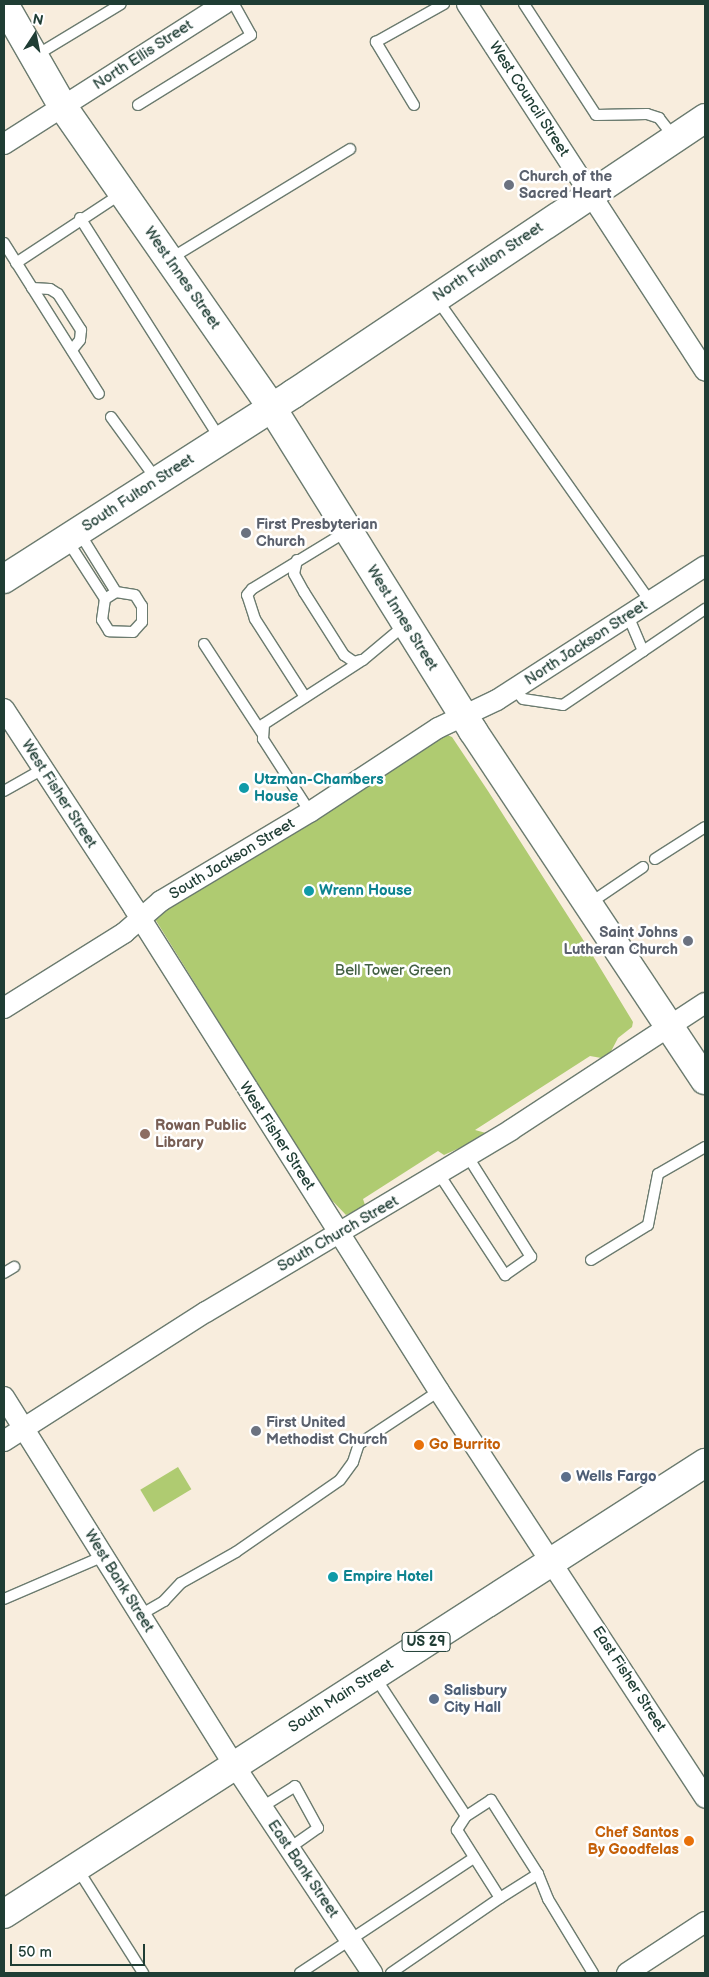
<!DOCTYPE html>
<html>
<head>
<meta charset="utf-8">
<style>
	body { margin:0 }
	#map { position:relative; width:709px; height:1977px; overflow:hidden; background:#f8eddd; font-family:"Balsamiq Sans",sans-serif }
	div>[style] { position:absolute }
	.green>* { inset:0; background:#afcb71; transform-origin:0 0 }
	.roads { filter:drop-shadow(1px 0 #6b7b6f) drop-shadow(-1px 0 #6b7b6f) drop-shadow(0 1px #6b7b6f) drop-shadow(0 -1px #6b7b6f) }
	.lane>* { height:10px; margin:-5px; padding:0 5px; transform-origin:5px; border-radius:5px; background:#fff }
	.street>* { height:20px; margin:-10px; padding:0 10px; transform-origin:10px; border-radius:10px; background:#fff }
	.secondary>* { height:28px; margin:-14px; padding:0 14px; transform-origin:14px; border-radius:14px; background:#fff }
	.primary>* { height:28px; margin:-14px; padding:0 14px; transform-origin:14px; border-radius:14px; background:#fff }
	.dots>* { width:14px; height:14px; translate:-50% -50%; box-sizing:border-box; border:2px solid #fff; border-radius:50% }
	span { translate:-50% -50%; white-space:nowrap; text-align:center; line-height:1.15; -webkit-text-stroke:5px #fff; paint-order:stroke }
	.shield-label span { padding:1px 4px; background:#fff; border:1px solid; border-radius:4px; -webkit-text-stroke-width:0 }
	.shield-label { font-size:14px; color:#1f3d34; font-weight:700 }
	.street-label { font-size:15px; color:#1f3d34 }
	.worship-label { font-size:15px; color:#5b616d; font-weight:700 }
	.left { translate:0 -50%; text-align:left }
	.right { translate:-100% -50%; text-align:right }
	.culture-label { font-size:15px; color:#0d838f; font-weight:700 }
	.park-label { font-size:15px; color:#436043 }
	.education-label { font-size:15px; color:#785e54; font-weight:700 }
	.food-label { font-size:15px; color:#c56008; font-weight:700 }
	.service-label { font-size:15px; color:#4e5e75; font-weight:700 }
	.frame { position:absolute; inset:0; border:5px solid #1f3d34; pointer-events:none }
	.north { position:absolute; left:10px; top:10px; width:50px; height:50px; -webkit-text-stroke:4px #fff; paint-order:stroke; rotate:11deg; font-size:14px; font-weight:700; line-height:20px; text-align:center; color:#1f3d34 }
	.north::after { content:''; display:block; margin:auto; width:18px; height:22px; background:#1f3d34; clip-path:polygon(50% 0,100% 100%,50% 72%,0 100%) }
	.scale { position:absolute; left:10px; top:1944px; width:135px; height:22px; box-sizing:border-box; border:2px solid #1f3d34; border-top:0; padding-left:6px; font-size:15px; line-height:18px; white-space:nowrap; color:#1f3d34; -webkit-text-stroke:4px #fff; paint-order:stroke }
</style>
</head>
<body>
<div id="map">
	<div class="green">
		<i style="clip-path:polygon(445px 734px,452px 737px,488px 791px,582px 938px,633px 1022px,632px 1027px,618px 1038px,607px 1059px,590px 1056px,475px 1130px,486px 1133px,486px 1136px,444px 1155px,438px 1151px,363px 1199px,365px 1205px,362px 1208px,346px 1215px,325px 1193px,155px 919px,157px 913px)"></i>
		<i style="left:178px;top:1467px;width:26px;height:44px;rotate:59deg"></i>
	</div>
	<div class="roads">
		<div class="lane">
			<i style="left:524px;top:4px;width:132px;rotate:57deg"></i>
			<i style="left:596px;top:115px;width:51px;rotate:-1.1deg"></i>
			<i style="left:647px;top:114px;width:13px;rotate:18deg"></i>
			<i style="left:659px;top:118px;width:24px;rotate:52deg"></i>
			<i style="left:35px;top:56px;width:100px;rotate:-31.2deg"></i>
			<i style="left:138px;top:105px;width:133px;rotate:-31.8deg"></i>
			<i style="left:251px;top:35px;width:35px;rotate:-119deg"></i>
			<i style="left:414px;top:105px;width:74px;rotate:-121.1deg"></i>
			<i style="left:376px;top:42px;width:78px;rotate:-29.2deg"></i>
			<i style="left:80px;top:218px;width:262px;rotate:57.6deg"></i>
			<i style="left:4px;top:243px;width:178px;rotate:57.8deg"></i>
			<i style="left:170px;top:259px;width:211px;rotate:-31.4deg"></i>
			<i style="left:16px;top:263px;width:127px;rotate:-33.4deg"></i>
			<i style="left:32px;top:288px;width:18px;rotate:3deg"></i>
			<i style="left:50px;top:289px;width:9px;rotate:32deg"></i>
			<i style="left:58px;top:294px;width:43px;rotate:57.4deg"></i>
			<i style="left:81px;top:330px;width:10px;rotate:96deg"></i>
			<i style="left:80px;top:340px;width:13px;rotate:129deg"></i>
			<i style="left:436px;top:298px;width:371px;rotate:54.8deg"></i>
			<i style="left:111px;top:417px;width:77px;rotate:54deg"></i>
			<i style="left:79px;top:532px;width:70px;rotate:58.3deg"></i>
			<i style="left:116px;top:592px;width:19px;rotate:9deg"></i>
			<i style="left:135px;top:595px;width:13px;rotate:58deg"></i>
			<i style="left:142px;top:606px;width:16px;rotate:90deg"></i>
			<i style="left:142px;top:622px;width:13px;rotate:132deg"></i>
			<i style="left:133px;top:632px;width:24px;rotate:-178deg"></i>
			<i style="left:109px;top:631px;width:13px;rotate:-122deg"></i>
			<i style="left:102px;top:620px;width:21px;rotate:-82deg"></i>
			<i style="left:105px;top:599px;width:13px;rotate:-32deg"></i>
			<i style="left:67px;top:540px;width:70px;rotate:57.2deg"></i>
			<i style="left:297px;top:560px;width:14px;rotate:102deg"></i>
			<i style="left:294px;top:574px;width:21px;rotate:61deg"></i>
			<i style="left:304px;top:592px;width:75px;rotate:57.6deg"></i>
			<i style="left:344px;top:655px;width:12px;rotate:35deg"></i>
			<i style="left:354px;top:662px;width:7px;rotate:-16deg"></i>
			<i style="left:204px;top:644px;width:106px;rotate:56.9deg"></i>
			<i style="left:643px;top:651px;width:75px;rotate:-34.1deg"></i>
			<i style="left:514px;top:689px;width:13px;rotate:48deg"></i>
			<i style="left:523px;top:699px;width:40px;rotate:8.5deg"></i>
			<i style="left:563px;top:705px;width:97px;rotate:-34deg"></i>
			<i style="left:643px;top:651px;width:38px;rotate:-113deg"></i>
			<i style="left:305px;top:697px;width:93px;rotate:-122.7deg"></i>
			<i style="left:255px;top:619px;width:25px;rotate:-108deg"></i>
			<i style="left:247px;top:595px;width:8px;rotate:-50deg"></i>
			<i style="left:252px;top:589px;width:111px;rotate:-31.4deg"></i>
			<i style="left:4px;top:791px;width:45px;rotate:-29.4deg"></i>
			<i style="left:310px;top:812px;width:87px;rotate:-122.8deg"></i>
			<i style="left:263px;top:739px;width:15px;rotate:-86deg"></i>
			<i style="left:264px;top:724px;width:118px;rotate:-32.9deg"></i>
			<i style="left:363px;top:660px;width:56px;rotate:-39.9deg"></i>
			<i style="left:655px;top:859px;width:59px;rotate:-32.6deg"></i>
			<i style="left:590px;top:903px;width:64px;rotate:-34.2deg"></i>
			<i style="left:439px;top:1174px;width:121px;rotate:56.8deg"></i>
			<i style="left:505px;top:1275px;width:32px;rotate:-35deg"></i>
			<i style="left:531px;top:1257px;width:118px;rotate:-122.2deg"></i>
			<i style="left:591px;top:1260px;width:67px;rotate:-31.6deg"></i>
			<i style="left:648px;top:1225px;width:52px;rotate:-78.9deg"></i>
			<i style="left:658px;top:1174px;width:54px;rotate:-29.9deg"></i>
			<i style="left:4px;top:1273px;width:12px;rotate:-31deg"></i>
			<i style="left:4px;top:1599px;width:109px;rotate:-23.3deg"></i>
			<i style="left:140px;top:1615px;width:28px;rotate:-30deg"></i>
			<i style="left:164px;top:1601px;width:25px;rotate:-47deg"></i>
			<i style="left:181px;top:1583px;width:63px;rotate:-29.4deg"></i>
			<i style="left:236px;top:1552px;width:126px;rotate:-34.7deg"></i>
			<i style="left:340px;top:1480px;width:22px;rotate:-54deg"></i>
			<i style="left:353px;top:1462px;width:19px;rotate:-72deg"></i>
			<i style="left:359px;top:1444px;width:96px;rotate:-33.5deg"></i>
			<i style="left:375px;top:1677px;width:166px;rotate:56.8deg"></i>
			<i style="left:262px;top:1807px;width:39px;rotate:-32deg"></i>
			<i style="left:295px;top:1786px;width:48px;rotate:61.3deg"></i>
			<i style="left:318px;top:1828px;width:35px;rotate:145deg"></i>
			<i style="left:77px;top:1868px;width:124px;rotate:57.8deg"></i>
			<i style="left:538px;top:1874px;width:88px;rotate:-122.4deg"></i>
			<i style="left:491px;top:1800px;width:30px;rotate:147deg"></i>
			<i style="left:466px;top:1816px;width:17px;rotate:123deg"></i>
			<i style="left:457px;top:1830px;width:80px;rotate:57.7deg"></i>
			<i style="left:500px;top:1898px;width:45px;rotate:-32.3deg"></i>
			<i style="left:538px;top:1874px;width:27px;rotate:68deg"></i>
			<i style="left:548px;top:1899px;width:87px;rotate:58.7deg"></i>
			<i style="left:300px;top:1973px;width:209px;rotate:-33.5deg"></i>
			<i style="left:391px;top:1973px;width:132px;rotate:-34.5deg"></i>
		</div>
		<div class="street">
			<i style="left:467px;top:4px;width:437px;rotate:57deg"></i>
			<i style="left:4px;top:144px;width:261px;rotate:-32.5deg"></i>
			<i style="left:4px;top:709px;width:238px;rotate:56.8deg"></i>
			<i style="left:134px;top:908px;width:571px;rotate:57.73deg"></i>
			<i style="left:439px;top:1391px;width:486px;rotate:56.8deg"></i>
			<i style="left:4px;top:1008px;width:142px;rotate:-32deg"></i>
			<i style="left:124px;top:933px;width:49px;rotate:-40.9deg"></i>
			<i style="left:161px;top:901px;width:174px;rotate:-30.9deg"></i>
			<i style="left:310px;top:812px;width:153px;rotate:-33.3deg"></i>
			<i style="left:438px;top:728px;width:65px;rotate:-25.4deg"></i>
			<i style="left:497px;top:700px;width:247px;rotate:-32.8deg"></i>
			<i style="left:4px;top:1397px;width:434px;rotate:58deg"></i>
			<i style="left:234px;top:1765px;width:250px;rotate:56.4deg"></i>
			<i style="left:4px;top:1441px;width:240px;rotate:-32.6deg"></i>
			<i style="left:206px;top:1312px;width:355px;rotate:-30.8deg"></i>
			<i style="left:511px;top:1130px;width:232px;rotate:-33.2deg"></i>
			<i style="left:627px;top:1973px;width:93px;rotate:-33.2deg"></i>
		</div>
		<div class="secondary">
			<i style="left:4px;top:579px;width:343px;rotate:-32.6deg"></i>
			<i style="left:293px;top:394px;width:496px;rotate:-33.8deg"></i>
		</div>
		<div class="primary">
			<i style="left:4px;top:4px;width:119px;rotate:60.2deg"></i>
			<i style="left:63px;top:107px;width:366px;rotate:55.2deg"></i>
			<i style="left:272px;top:408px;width:380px;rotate:58.1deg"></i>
			<i style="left:473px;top:731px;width:419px;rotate:56.4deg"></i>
			<i style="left:4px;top:1914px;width:834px;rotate:-32.76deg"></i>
		</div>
	</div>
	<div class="dots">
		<i style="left:509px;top:185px;background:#6b7280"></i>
		<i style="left:246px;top:533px;background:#6b7280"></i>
		<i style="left:244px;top:788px;background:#0f9aa8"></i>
		<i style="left:309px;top:891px;background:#0f9aa8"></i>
		<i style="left:688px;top:941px;background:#6b7280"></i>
		<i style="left:145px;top:1134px;background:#8d6e63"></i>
		<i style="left:256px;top:1431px;background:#6b7280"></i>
		<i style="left:419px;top:1445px;background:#e8710a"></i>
		<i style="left:566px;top:1477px;background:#5c6f8a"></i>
		<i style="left:333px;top:1577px;background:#0f9aa8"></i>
		<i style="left:434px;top:1699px;background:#5c6f8a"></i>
		<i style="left:689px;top:1841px;background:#e8710a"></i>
	</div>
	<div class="shield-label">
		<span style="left:426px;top:1642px">US 29</span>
	</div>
	<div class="street-label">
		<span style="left:143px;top:55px;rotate:-33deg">North Ellis Street</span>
		<span style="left:529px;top:99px;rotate:57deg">West Council Street</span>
		<span style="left:488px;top:262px;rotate:-34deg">North Fulton Street</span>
		<span style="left:182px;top:278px;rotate:55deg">West Innes Street</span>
		<span style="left:138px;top:493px;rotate:-33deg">South Fulton Street</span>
		<span style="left:402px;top:618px;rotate:58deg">West Innes Street</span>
		<span style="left:586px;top:643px;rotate:-33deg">North Jackson Street</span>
		<span style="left:59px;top:794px;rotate:57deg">West Fisher Street</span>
		<span style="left:232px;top:859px;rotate:-31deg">South Jackson Street</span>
		<span style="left:277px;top:1136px;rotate:57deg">West Fisher Street</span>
		<span style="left:338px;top:1234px;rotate:-30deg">South Church Street</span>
		<span style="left:119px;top:1581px;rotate:58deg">West Bank Street</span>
		<span style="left:629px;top:1679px;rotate:57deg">East Fisher Street</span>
		<span style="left:341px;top:1696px;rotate:-33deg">South Main Street</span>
		<span style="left:303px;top:1869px;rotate:56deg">East Bank Street</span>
	</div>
	<div class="worship-label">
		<span class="left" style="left:519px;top:185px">Church of the<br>Sacred Heart</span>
		<span class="left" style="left:256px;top:533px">First Presbyterian<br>Church</span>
		<span class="right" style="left:678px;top:941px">Saint Johns<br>Lutheran Church</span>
		<span class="left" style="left:266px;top:1431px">First United<br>Methodist Church</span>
	</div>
	<div class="culture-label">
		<span class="left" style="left:254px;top:788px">Utzman-Chambers<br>House</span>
		<span class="left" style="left:319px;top:891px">Wrenn House</span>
		<span class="left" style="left:343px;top:1577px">Empire Hotel</span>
	</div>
	<div class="park-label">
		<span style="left:393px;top:971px">Bell Tower Green</span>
	</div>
	<div class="education-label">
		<span class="left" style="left:155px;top:1134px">Rowan Public<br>Library</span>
	</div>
	<div class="food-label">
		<span class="left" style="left:429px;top:1445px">Go Burrito</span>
		<span class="right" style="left:679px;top:1841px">Chef Santos<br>By Goodfelas</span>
	</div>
	<div class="service-label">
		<span class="left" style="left:576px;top:1477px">Wells Fargo</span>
		<span class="left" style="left:444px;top:1699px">Salisbury<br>City Hall</span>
	</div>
	<div class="frame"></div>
	<div class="north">N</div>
	<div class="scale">50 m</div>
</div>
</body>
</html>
